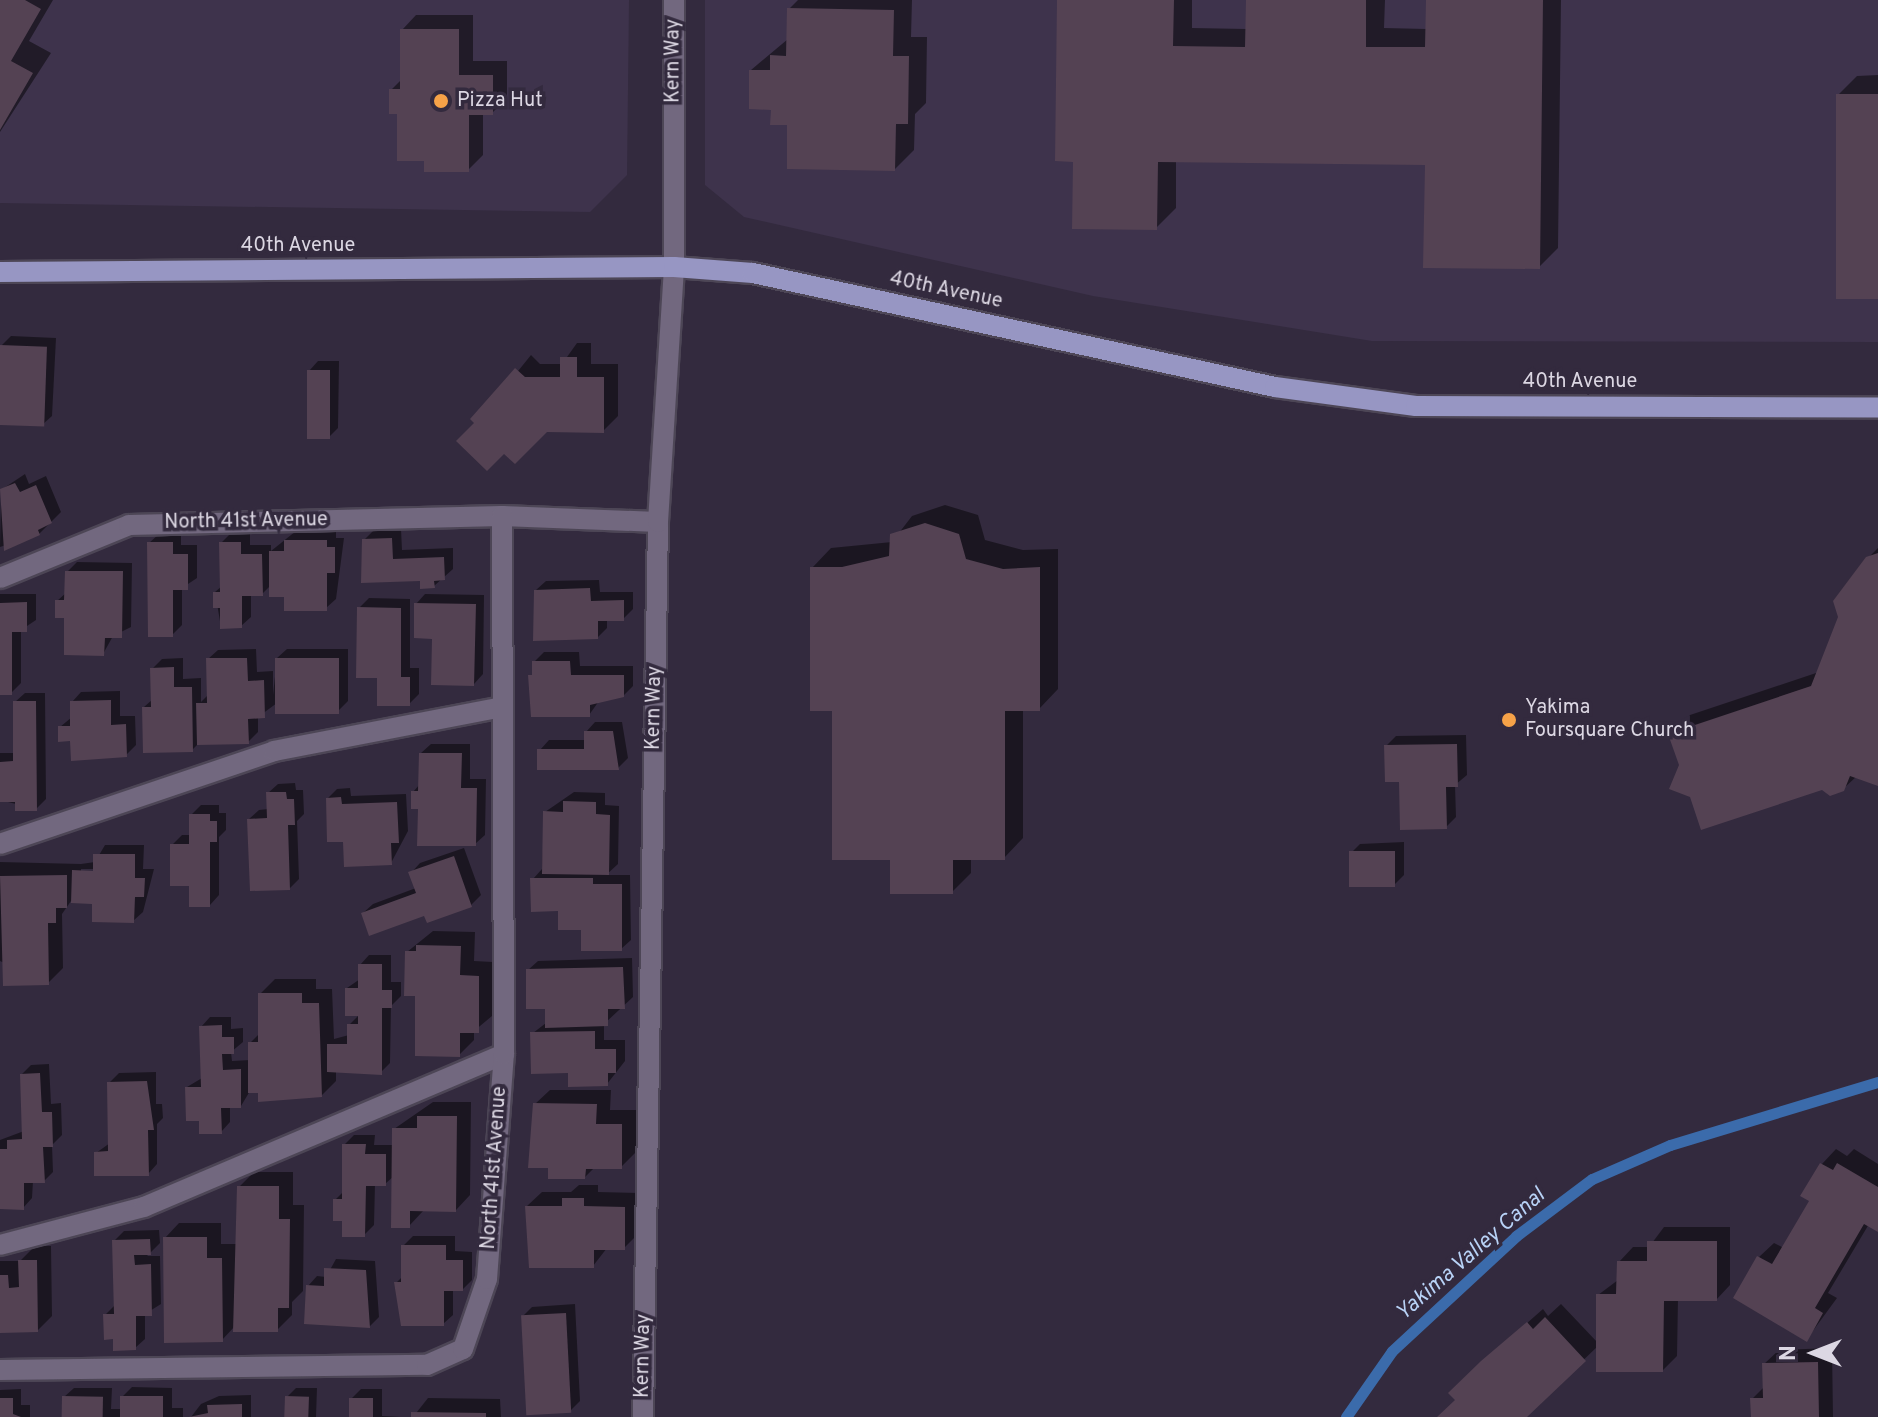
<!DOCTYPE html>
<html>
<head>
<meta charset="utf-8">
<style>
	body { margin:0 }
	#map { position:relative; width:1878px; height:1417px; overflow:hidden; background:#332a3e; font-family:Overpass,sans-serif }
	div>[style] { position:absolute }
	.built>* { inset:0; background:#3e334c }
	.shadow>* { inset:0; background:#0007 }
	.stream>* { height:11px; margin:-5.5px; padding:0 5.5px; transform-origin:5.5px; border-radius:5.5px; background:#3b6bab }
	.building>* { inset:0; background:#544253; transform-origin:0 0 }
	.roads { filter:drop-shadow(2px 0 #4d4656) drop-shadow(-2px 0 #4d4656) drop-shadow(0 2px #4d4656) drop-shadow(0 -2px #4d4656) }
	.minor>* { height:20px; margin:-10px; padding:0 10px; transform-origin:10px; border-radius:10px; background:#72687f }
	.major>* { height:20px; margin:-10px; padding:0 10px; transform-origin:10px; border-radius:10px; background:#9796c3 }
	.dots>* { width:22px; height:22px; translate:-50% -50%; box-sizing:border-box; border:4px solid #332a3e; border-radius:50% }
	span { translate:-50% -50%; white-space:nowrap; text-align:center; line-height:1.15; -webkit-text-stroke:7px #332a3e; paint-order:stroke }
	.street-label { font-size:20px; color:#dcd7e3 }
	.poi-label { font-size:20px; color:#dcd7e3 }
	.left { translate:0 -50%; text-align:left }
	.water-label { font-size:22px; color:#b8d2f6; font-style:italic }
	.north { position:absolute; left:1774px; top:1313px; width:80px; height:80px; -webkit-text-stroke:6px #332a3e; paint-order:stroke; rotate:270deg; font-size:22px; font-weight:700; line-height:32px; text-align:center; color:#dcd7e3 }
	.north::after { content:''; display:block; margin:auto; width:28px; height:36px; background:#dcd7e3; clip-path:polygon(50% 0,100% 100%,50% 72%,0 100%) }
</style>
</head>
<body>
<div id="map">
	<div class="built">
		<i style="clip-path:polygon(0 0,629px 0,627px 175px,590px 212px,0 203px)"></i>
		<i style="clip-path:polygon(705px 0,1878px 0,1878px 342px,1372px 341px,1093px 296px,744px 217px,705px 185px)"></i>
	</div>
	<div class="shadow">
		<i style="clip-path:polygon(0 0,53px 0,29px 41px,51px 53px,0 132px)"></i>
		<i style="clip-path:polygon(798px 0,912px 0,911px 37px,927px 37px,926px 103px,915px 114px,914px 150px,895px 169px,789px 123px,773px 108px,751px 70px,788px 39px,789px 9px)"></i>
		<i style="clip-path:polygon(1059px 0,1192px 0,1192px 28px,1247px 29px,1248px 0,1385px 0,1384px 28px,1427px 29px,1428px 0,1561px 0,1558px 248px,1539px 267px,1427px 163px,1176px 160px,1176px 208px,1156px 228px,1075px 160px)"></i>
		<i style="clip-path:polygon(416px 15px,473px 15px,473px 61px,507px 61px,507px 98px,492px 113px,483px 113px,483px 155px,468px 170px,426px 159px,391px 90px,402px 79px,402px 30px)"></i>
		<i style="clip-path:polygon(1878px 75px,1878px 297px,1838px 95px,1857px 76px)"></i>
		<i style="clip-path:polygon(11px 336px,56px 338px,52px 416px,42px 425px,0 423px,1px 346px)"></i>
		<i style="clip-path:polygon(577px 343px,591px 343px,591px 364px,618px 364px,618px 416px,603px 431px,477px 422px,531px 355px,540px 364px,562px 364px)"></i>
		<i style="clip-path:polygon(318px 361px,339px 361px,338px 428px,329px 437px,309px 371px)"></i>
		<i style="clip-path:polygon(25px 474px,29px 484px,46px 476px,61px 512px,39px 534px,0 547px,1px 490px)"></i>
		<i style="clip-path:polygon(945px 505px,978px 515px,985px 540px,1023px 550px,1058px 549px,1058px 689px,1039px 709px,1023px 709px,1023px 838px,1004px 858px,971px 858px,971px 873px,952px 892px,892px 858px,834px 709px,812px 568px,831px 548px,892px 542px,912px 516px)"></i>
		<i style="clip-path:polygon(401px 529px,402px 550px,453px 548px,453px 569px,434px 586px,364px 540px,374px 530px)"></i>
		<i style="clip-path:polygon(296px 531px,336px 531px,336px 538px,344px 538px,336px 599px,326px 608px,271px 585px,262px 594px,251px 594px,251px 617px,241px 626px,221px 627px,215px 592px,222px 586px,221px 543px,230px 534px,250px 533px,250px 545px,271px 545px,271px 551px)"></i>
		<i style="clip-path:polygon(159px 534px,181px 534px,181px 545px,197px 545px,197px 578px,182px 588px,182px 625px,172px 635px,149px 543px)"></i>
		<i style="clip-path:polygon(1878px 548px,1878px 784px,1857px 776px,1843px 789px,1822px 787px,1681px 766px,1670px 734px,1690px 715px,1819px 672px,1868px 558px)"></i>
		<i style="clip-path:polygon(77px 562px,132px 563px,131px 627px,113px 636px,103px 654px,57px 601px,67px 592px,67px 572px)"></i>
		<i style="clip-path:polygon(599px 580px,600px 592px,633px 592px,633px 609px,623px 619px,607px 619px,607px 628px,597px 638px,536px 590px,546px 581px)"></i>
		<i style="clip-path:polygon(0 594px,36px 594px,36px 620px,21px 630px,21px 683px,11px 693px,0 693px)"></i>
		<i style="clip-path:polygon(425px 594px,484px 595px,483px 674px,474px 684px,434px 637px,416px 604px)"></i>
		<i style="clip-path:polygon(369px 598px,410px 599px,410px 668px,419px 668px,419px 694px,409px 704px,379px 676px,359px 608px)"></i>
		<i style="clip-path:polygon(256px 649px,257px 672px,273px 671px,273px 695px,277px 658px,287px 649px,348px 649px,348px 701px,338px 711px,277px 703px,258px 717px,258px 732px,248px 742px,199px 743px,192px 750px,144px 707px,153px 699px,152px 669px,162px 659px,183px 658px,183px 679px,201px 678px,201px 702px,209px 694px,208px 659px,218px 650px)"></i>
		<i style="clip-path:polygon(544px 652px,579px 652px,580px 666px,633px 666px,633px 686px,623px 696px,599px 701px,589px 715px,534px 662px)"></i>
		<i style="clip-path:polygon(120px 691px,120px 716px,135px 716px,136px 745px,126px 755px,72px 739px,60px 727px,72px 717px,72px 702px,81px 692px)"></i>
		<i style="clip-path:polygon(25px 693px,45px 693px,46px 799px,36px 809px,0 800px,0 753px,15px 753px,15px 702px)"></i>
		<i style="clip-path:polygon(595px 722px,622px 722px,628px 758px,618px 768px,540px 750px,549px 740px,586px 740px,586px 732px)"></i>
		<i style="clip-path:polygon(1466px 735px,1467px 775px,1455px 785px,1456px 817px,1446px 827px,1401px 780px,1386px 746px,1396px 736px)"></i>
		<i style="clip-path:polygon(431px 744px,470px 744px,470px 779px,486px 779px,485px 835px,475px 844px,413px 792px,420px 784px,421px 753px)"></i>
		<i style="clip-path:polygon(295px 783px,296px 790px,303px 790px,304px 814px,297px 821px,299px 879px,290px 888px,249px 819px,259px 810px,268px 809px,268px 793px,278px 784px)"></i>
		<i style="clip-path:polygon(350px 788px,351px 796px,406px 794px,408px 831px,391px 863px,345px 839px,328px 798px,337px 789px)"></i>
		<i style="clip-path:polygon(574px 792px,605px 793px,605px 805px,619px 806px,618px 864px,606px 875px,630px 875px,631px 940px,621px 949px,583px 928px,533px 879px,542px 869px,545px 812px)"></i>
		<i style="clip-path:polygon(201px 805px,219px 805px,219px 813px,226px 813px,226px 830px,219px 837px,219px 895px,210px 905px,191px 884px,172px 845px,182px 835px,191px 835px,191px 815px)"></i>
		<i style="clip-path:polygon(1404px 842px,1404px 875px,1394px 885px,1351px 853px,1360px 844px)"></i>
		<i style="clip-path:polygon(evenodd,105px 845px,144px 845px,143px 869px,154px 869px,143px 912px,133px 921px,94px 902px,71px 901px,62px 914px,63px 968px,48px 983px,0 961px,0 862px,81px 864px,95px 862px,105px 845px,81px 869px,103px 869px,102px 873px,81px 873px,81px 869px)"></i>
		<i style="clip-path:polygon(464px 848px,481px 895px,471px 905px,425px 913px,363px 913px,373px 904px,416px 888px,411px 873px,420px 863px)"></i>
		<i style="clip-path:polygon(433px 931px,475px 932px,474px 961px,493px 962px,492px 1016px,474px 1031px,474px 1040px,459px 1055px,417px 994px,407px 952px)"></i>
		<i style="clip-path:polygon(369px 955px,391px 955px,391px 982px,401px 982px,401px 996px,391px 1006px,390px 1063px,381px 1072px,336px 1070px,336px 1081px,321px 1096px,250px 1091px,241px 1106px,230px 1106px,230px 1122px,221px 1132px,201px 1119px,187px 1087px,202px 1078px,201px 1027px,210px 1017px,231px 1017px,231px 1029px,243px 1028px,243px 1042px,231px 1052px,232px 1061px,250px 1060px,250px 1043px,260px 1033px,260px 994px,275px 979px,316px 979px,316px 989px,332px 989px,334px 1039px,349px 1035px,349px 1025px,360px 1014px,347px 988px,360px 979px,360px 965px)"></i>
		<i style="clip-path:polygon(632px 958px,633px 997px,604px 1024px,604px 1040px,625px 1040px,625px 1061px,607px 1084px,570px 1071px,533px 1033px,546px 1023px,546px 1007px,528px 970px,538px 961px)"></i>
		<i style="clip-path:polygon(49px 1064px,51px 1104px,61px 1103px,62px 1135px,52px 1145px,53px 1172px,44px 1181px,33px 1181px,32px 1198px,23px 1208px,0 1207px,0 1140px,24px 1131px,22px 1074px,31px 1065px)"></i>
		<i style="clip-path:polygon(156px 1072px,156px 1104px,162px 1104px,163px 1118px,157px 1124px,157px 1164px,148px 1174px,96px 1153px,110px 1143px,109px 1083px,119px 1073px)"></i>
		<i style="clip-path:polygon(550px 1090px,611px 1090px,610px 1110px,636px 1110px,636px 1152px,621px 1167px,595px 1167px,585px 1177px,550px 1166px,535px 1104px)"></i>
		<i style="clip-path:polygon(433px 1102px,471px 1102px,470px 1195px,456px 1210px,424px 1210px,409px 1226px,394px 1176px,385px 1184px,375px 1184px,374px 1225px,364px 1235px,344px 1219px,335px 1200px,344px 1191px,344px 1145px,354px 1135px,375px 1135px,374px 1145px,394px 1145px,394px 1129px)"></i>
		<i style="clip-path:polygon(1836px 1149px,1847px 1156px,1854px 1149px,1878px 1164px,1878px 1229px,1869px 1224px,1828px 1293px,1837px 1298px,1807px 1339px,1759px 1257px,1774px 1243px,1784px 1248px,1812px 1201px,1822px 1164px)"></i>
		<i style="clip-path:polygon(254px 1172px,293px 1172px,293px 1205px,304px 1205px,303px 1291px,292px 1302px,292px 1315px,277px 1330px,235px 1326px,222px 1340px,165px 1238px,179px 1223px,221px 1223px,221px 1244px,238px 1244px,239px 1187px)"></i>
		<i style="clip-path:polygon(579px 1185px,598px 1185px,598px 1192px,639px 1193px,639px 1233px,624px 1248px,607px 1248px,593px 1266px,527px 1206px,542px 1192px,571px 1192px)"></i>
		<i style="clip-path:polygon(1664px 1227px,1730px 1227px,1730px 1285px,1716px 1300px,1678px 1299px,1677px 1356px,1663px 1370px,1598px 1346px,1524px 1417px,1440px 1417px,1457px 1400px,1465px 1378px,1543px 1309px,1548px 1316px,1561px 1304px,1598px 1343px,1598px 1295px,1618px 1280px,1619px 1262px,1633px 1247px,1649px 1247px)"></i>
		<i style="clip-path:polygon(159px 1230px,160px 1243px,147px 1256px,160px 1256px,161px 1304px,145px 1314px,145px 1339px,135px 1348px,115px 1337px,105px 1315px,116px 1304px,114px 1241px,124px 1231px)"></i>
		<i style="clip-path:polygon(413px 1236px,455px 1236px,455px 1251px,472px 1252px,472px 1280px,463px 1289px,453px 1289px,453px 1315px,443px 1324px,397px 1282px,403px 1276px,403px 1246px)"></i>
		<i style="clip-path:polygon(35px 1246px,51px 1246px,52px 1316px,37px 1331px,0 1331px,0 1261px,20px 1261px)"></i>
		<i style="clip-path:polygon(336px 1259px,375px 1261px,379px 1317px,370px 1326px,308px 1286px,317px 1276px,326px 1277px)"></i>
		<i style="clip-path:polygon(575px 1304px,580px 1401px,570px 1411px,523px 1316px,532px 1307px)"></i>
		<i style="clip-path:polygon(1832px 1348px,1833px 1417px,1753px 1417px,1752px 1399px,1764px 1387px,1764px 1364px,1779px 1350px)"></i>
		<i style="clip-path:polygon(132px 1387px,172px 1388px,172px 1408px,183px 1408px,183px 1417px,65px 1417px,64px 1397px,74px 1388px,112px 1388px,111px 1409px,122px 1409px,122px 1397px)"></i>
		<i style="clip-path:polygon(296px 1388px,317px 1388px,316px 1417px,286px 1417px,287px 1397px)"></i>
		<i style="clip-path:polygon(21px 1389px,21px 1405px,30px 1405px,30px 1417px,0 1417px,0 1390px)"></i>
		<i style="clip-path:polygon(361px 1389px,382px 1389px,382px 1416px,401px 1417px,351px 1417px,351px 1399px)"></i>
		<i style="clip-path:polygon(251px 1395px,251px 1417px,191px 1417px,201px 1404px,219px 1396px)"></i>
		<i style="clip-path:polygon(428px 1398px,500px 1399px,501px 1417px,413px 1417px)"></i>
	</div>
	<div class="stream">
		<i style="left:1346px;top:1417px;width:80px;rotate:-55.1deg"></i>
		<i style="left:1392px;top:1351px;width:169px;rotate:-42.8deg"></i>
		<i style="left:1516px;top:1236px;width:95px;rotate:-36.9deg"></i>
		<i style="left:1592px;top:1179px;width:85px;rotate:-23.6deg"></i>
		<i style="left:1670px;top:1145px;width:217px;rotate:-16.9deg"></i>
	</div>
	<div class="building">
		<i style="clip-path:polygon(0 0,25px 0,41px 9px,11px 61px,33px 73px,0 130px)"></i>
		<i style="clip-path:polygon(1057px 0,1174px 0,1173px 46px,1245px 47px,1246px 0,1366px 0,1366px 47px,1425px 47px,1426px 0,1543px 0,1540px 269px,1423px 268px,1425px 165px,1158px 162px,1157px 230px,1072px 229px,1073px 162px,1055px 161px)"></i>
		<i style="clip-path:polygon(787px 8px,894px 10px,893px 56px,909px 56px,908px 124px,896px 124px,895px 171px,787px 169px,787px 125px,770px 125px,771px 110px,749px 109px,749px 70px,770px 70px,770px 55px,786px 56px)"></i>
		<i style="clip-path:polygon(400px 29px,459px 29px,459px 75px,493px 75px,493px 115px,469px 115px,469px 172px,424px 172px,424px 161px,397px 161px,397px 114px,389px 114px,389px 89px,400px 89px)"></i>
		<i style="left:1836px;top:94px;width:42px;height:205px"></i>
		<i style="left:0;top:345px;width:47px;height:80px;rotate:2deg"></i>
		<i style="clip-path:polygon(560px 357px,577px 357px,577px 377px,604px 377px,604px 433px,547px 432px,515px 464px,504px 454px,487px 471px,456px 441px,474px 423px,470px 419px,515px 368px,525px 377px,560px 377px)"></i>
		<i style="left:307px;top:370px;width:23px;height:69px"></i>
		<i style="clip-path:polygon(15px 483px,20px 492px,36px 485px,52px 523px,38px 530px,40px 535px,4px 551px,0 489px)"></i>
		<i style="clip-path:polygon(925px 523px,959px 534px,966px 559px,1003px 569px,1040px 567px,1040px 711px,1005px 711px,1005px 860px,953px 860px,953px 894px,890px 894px,890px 860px,832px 860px,832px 711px,810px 711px,810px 567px,842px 567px,889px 556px,890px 534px)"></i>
		<i style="clip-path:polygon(392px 538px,393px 559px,444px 557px,445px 580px,434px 581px,435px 588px,420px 589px,420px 581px,361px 583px,362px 539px)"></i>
		<i style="clip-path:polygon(284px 540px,327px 540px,327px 547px,335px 547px,335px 573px,327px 573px,327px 611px,284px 611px,284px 597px,269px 597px,269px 551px,284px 551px)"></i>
		<i style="clip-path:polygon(147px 542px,173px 542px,173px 554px,188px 554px,188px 590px,173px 590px,173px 637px,148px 637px)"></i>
		<i style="clip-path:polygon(219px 542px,241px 542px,241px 554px,262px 554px,263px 596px,242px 596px,242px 628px,220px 629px,220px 608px,213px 608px,213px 592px,220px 592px)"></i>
		<i style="clip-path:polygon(1878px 553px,1878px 786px,1850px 776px,1844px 791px,1830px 796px,1822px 790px,1701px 830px,1690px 797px,1669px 789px,1679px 765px,1668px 734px,1811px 686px,1838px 617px,1833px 601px,1866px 557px)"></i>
		<i style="clip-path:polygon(65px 571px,123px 571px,122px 638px,105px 638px,104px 656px,64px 655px,64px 618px,55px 618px,55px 600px,64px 600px)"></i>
		<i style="clip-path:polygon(590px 588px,591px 601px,624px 600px,624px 621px,598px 621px,598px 639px,533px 641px,534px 590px)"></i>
		<i style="clip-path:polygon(27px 602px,27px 632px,12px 632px,12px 695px,0 695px,0 603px)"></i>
		<i style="clip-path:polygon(414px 603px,476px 604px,474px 686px,431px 685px,432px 639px,414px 638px)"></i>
		<i style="clip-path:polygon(357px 607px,401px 608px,401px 677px,410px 677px,410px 706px,377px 706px,377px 678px,356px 678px)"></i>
		<i style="clip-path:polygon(206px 658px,247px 658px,248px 681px,264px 680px,265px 718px,248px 719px,249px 744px,197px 745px,196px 703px,207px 703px)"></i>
		<i style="left:275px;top:658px;width:64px;height:56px"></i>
		<i style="clip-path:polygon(532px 661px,570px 661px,571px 675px,624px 675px,624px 697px,590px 705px,590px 717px,531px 717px,528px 675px,532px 675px)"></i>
		<i style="clip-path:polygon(174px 667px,174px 687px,192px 687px,193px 752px,143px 753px,142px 707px,151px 707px,150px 668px)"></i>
		<i style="clip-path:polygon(111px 700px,111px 725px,126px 724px,127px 757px,71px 761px,70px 741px,58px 742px,58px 726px,70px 726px,70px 701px)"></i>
		<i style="clip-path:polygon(13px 701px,36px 701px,37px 811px,15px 811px,15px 802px,0 802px,0 762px,13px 761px)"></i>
		<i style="clip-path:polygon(584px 731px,613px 731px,619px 770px,537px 770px,537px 749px,584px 749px)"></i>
		<i style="clip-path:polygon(1457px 744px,1458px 787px,1446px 787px,1447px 829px,1400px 830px,1399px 782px,1385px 782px,1384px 745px)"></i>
		<i style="clip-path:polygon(419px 753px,462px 753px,461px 788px,477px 788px,476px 846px,417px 846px,418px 809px,411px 809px,411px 791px,418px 791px)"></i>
		<i style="clip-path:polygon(266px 792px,286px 792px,287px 799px,294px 799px,295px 825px,288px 825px,290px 890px,250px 891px,247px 819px,267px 818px)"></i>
		<i style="clip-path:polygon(341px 797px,342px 804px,397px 802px,399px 843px,391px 843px,392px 865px,344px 867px,343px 842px,327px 842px,326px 798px)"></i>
		<i style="clip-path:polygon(563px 801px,596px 802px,596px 814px,610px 815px,609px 875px,542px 874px,543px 811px,563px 812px)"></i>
		<i style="clip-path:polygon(189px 814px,210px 814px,210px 821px,217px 821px,217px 842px,210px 842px,210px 907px,189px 907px,189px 886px,170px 886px,170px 844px,189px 844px)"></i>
		<i style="left:1395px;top:851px;width:36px;height:46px;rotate:90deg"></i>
		<i style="clip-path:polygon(93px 854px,135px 854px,135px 878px,145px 878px,144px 897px,135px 897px,134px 923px,92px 922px,92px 904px,71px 903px,72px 870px,93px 871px)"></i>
		<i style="clip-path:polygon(454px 856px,472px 907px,427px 923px,424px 916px,369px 936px,361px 913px,416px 893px,408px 872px)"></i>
		<i style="clip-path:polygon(67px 875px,67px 908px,56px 908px,56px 923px,48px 923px,49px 985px,3px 986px,0 876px)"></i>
		<i style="clip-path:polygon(530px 878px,593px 878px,593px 884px,622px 884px,622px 951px,581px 951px,581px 930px,558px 930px,558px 911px,531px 912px)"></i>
		<i style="clip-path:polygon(416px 945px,461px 946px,460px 975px,479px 976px,479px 1033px,460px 1033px,460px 1057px,415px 1056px,415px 996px,404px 996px,405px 951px,416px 951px)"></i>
		<i style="clip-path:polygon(358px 964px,382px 964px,382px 990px,392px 990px,392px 1008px,382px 1008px,382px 1075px,327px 1072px,327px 1044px,347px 1044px,347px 1024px,358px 1024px,358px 1016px,345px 1016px,345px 988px,358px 988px)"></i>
		<i style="clip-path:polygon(623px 967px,625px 1009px,608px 1009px,608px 1026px,545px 1028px,545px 1009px,526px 1009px,526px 969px)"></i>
		<i style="clip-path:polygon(258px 993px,302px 993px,302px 1003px,319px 1003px,322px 1097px,258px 1102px,258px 1093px,248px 1093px,248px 1042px,258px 1042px)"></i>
		<i style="clip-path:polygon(222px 1025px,222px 1037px,234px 1037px,234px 1054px,222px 1054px,223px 1070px,241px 1069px,241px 1108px,221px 1108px,222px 1134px,199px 1134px,199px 1121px,186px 1121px,185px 1087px,201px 1087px,199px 1026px)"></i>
		<i style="clip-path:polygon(595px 1031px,595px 1049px,616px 1049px,616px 1073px,608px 1073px,608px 1086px,568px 1087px,568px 1073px,531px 1074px,530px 1032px)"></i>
		<i style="clip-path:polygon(40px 1073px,42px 1112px,52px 1112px,53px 1147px,43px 1147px,45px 1183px,24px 1183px,24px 1210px,0 1209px,0 1149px,7px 1149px,7px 1140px,22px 1139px,20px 1074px)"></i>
		<i style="clip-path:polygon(147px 1081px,154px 1130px,148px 1130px,149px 1176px,94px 1176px,94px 1152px,108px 1151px,107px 1082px)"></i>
		<i style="clip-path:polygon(533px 1103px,597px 1104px,596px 1124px,622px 1124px,622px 1169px,586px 1169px,585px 1179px,548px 1179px,548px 1168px,528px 1168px)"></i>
		<i style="clip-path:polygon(417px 1116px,457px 1116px,456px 1212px,410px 1211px,410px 1228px,391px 1228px,392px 1128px,417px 1128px)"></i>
		<i style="clip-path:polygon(342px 1144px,366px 1144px,365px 1154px,386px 1154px,386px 1186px,366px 1186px,365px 1237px,342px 1237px,342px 1221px,333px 1221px,333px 1199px,342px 1199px)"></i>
		<i style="clip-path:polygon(1820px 1163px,1833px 1170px,1837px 1163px,1878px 1187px,1878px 1232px,1864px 1224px,1815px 1308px,1823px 1313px,1807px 1342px,1733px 1298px,1757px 1256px,1772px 1264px,1809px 1201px,1800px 1196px)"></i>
		<i style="clip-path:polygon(237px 1186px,279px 1186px,279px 1219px,290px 1219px,289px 1308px,278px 1308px,278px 1332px,233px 1332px)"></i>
		<i style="clip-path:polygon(562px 1198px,584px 1198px,584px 1206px,625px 1207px,625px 1250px,594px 1250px,594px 1268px,529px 1268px,525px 1206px,562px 1206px)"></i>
		<i style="clip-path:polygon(163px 1237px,207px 1237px,207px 1258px,222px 1258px,223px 1342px,164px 1343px)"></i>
		<i style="clip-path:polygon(150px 1239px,151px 1255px,134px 1255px,135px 1265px,151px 1264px,152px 1316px,136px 1316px,136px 1350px,113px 1351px,113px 1339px,104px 1340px,103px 1314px,114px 1314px,112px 1240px)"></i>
		<i style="clip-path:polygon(1647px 1241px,1717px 1241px,1717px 1301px,1664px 1301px,1663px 1372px,1596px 1372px,1596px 1294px,1616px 1294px,1617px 1261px,1647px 1261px)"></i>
		<i style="clip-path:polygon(401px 1245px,446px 1245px,446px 1260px,463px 1260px,463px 1291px,444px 1291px,444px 1326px,401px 1326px,394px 1282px,401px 1282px)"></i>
		<i style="clip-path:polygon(18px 1260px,37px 1260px,38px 1332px,0 1333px,0 1275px,8px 1275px,9px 1288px,19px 1287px)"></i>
		<i style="clip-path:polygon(324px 1268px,366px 1270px,370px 1328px,304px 1324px,306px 1285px,324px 1286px)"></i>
		<i style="left:566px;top:1313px;width:100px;height:45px;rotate:87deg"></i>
		<i style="clip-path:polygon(1545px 1317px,1586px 1361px,1527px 1417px,1437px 1417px,1455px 1400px,1448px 1393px,1481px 1361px,1527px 1322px,1533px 1329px)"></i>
		<i style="clip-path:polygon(1818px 1362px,1819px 1417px,1751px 1417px,1750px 1398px,1763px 1398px,1762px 1363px)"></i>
		<i style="left:62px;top:1396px;width:41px;height:21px;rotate:1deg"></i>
		<i style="left:120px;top:1396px;width:43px;height:21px"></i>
		<i style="left:285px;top:1396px;width:24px;height:21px;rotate:2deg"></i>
		<i style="clip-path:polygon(0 1398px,13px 1398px,13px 1414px,21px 1417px,0 1417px)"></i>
		<i style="left:349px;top:1398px;width:24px;height:19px"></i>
		<i style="clip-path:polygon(242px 1404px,242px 1417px,189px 1417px,208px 1413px,207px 1405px)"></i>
		<i style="clip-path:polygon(411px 1412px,486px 1413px,486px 1417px,411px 1417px)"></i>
	</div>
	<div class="roads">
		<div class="minor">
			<i style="left:0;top:578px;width:139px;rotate:-22.3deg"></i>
			<i style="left:129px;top:525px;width:373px;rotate:-1.4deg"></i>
			<i style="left:502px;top:516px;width:156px;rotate:2.2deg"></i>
			<i style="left:0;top:844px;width:289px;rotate:-18.7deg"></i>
			<i style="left:274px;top:751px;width:232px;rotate:-10.9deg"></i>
			<i style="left:0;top:1245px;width:149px;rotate:-14.8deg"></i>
			<i style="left:144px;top:1207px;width:391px;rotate:-23deg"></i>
			<i style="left:0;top:1370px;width:427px;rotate:-0.7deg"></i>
			<i style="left:427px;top:1365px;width:39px;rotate:-24deg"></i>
			<i style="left:463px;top:1349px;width:74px;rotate:-71.1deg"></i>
			<i style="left:487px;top:1279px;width:226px;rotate:-85.7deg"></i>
			<i style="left:504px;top:1054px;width:538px;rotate:-90.21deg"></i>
			<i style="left:643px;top:1417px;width:895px;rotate:-89.04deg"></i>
			<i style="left:658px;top:522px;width:256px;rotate:-86.4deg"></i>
			<i style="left:674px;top:267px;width:267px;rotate:-90deg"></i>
		</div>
		<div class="major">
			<i style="left:0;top:272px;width:674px;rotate:-0.43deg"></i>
			<i style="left:674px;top:267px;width:79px;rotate:4.3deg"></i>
			<i style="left:753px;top:273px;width:534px;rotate:12.32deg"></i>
			<i style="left:1275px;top:387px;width:142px;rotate:7.7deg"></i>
			<i style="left:1416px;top:406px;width:462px;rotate:0.2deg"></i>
		</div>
	</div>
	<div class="dots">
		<i style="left:441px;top:101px;background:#f6a248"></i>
		<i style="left:1509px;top:720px;background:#f6a248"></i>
	</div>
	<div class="street-label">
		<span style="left:674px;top:61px;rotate:-90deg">Kern Way</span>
		<span style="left:298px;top:246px">40th Avenue</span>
		<span style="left:946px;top:291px;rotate:12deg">40th Avenue</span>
		<span style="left:1580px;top:382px">40th Avenue</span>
		<span style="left:246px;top:522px;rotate:-1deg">North 41st Avenue</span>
		<span style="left:655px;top:708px;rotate:-89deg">Kern Way</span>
		<span style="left:495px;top:1168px;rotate:-86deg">North 41st Avenue</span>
		<span style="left:644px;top:1356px;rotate:-89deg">Kern Way</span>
	</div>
	<div class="poi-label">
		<span class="left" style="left:457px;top:101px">Pizza Hut</span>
		<span class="left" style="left:1525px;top:720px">Yakima<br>Foursquare Church</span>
	</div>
	<div class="water-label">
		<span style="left:1471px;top:1255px;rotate:-41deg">Yakima Valley Canal</span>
	</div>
	<div class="north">N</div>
</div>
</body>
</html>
